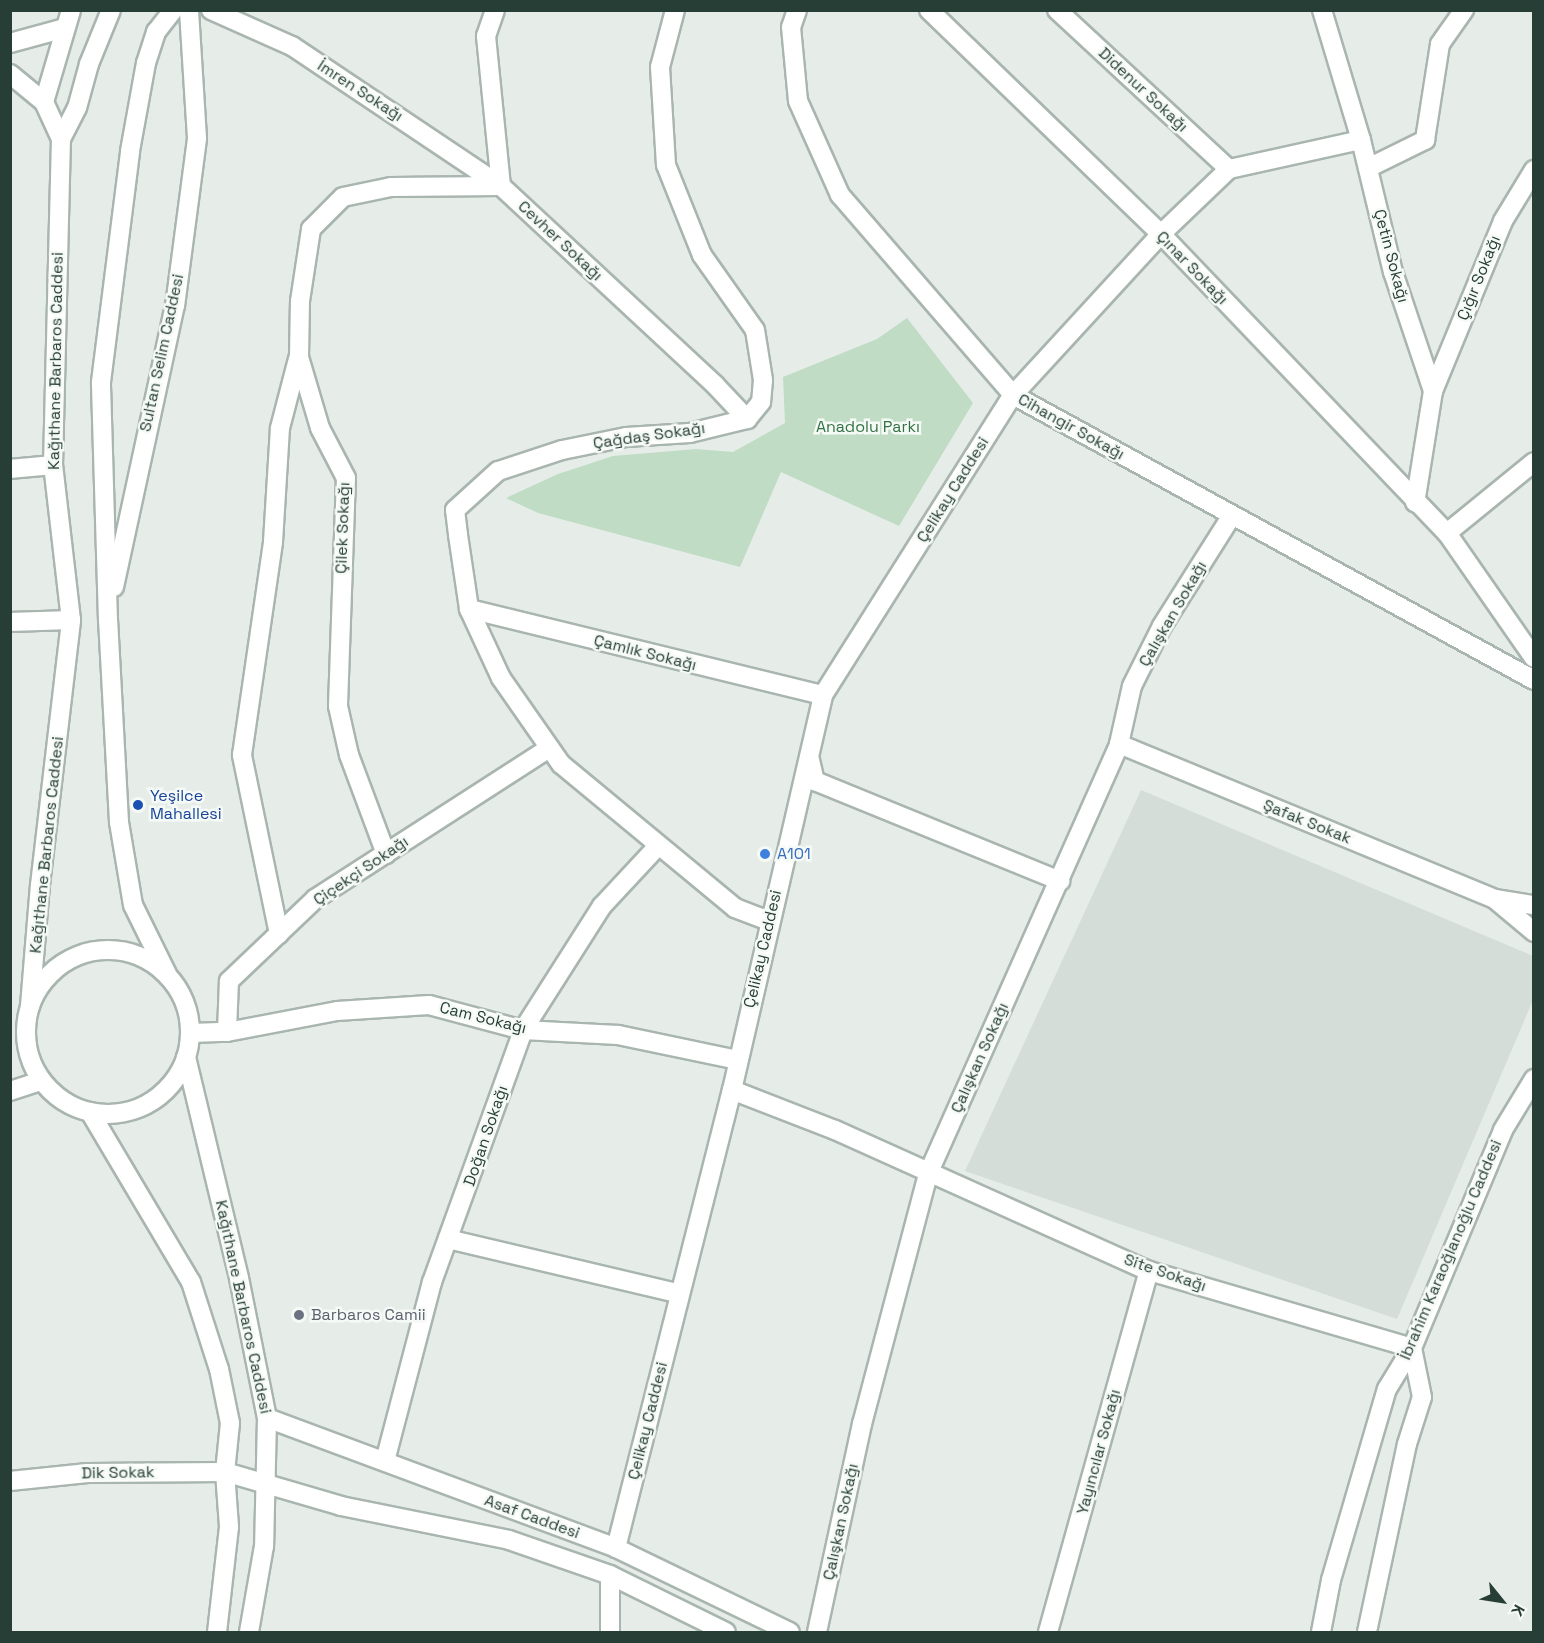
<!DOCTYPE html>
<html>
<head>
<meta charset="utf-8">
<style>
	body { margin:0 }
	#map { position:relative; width:1544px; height:1643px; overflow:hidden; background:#e6ede9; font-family:"Space Grotesk",sans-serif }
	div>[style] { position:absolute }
	.built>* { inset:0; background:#d4ddd8 }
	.green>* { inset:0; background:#c0dcc4 }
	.roads { filter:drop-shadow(2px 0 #a9b5af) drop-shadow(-2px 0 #a9b5af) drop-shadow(0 2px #a9b5af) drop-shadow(0 -2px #a9b5af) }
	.street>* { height:18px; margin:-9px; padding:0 9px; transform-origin:9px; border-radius:9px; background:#fff }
	.secondary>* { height:18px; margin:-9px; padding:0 9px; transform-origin:9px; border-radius:9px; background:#fff }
	.secondary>.ring { margin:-9px; padding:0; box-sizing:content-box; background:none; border:18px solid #fff; border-radius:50% }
	.dots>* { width:16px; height:16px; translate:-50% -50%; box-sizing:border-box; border:3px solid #f6faf7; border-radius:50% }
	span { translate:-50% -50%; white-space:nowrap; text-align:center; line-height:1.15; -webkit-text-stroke:5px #f6faf7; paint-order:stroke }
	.street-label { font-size:16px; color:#263e35 }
	.park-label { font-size:16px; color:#337243 }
	.transit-label { font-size:16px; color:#164399 }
	.left { translate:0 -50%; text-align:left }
	.shop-label { font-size:16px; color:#366cbe }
	.worship-label { font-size:16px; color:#5b616d }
	.frame { position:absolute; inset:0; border:12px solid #263e35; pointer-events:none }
	.north { position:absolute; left:1472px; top:1571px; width:60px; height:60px; -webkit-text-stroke:4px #f6faf7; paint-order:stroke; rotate:120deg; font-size:16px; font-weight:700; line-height:24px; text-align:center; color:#263e35 }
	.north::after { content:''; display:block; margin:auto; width:21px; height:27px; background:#263e35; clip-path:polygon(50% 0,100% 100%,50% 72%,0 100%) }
</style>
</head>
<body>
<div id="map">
	<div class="built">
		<i style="clip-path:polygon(1141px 790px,1533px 956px,1533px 1000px,1397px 1319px,965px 1171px)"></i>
	</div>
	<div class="green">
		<i style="clip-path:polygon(907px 318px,973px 403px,899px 526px,781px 472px,740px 567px,538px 513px,506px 498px,558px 474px,613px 456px,696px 449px,733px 452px,785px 423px,783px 377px,877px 339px)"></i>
	</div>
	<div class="roads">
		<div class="street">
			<i style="left:211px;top:10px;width:89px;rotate:24deg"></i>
			<i style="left:292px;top:46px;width:252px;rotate:33.8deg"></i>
			<i style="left:495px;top:10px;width:28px;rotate:109deg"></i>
			<i style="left:486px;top:36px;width:151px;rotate:84.3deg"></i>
			<i style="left:501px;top:186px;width:292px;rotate:42.9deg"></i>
			<i style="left:715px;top:385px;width:47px;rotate:46.7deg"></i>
			<i style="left:675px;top:10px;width:59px;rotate:104.7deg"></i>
			<i style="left:660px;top:67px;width:98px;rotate:86.5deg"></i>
			<i style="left:666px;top:165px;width:97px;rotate:68.2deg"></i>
			<i style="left:702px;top:255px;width:92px;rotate:54.8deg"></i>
			<i style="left:755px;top:330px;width:51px;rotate:80.9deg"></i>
			<i style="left:763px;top:380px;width:22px;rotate:95deg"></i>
			<i style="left:761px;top:402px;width:22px;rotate:129deg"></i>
			<i style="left:747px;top:419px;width:59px;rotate:166.2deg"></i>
			<i style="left:690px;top:433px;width:64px;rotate:176.4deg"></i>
			<i style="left:626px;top:437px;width:65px;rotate:168.5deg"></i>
			<i style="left:562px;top:450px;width:67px;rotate:161.8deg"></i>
			<i style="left:498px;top:471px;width:58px;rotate:137.8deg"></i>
			<i style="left:455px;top:510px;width:25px;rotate:83deg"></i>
			<i style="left:458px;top:535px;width:75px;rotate:81.5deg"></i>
			<i style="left:469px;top:609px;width:76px;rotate:65.1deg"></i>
			<i style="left:501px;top:678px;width:105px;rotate:55.1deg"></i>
			<i style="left:561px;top:764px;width:226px;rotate:39.6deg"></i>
			<i style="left:735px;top:908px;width:36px;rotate:21deg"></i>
			<i style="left:797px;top:10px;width:18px;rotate:109deg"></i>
			<i style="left:791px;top:27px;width:74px;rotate:84.6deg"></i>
			<i style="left:798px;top:101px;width:103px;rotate:65.9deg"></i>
			<i style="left:840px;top:195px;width:264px;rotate:49.1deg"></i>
			<i style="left:1013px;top:395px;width:594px;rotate:28.68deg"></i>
			<i style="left:929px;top:10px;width:322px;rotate:44deg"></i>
			<i style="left:1161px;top:234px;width:414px;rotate:46.3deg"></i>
			<i style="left:1447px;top:533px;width:152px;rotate:55.2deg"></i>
			<i style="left:1057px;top:10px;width:234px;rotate:42.8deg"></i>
			<i style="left:1322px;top:10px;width:136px;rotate:73.3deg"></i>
			<i style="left:1361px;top:140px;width:136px;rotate:76.4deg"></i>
			<i style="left:1393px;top:272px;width:126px;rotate:71.4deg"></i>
			<i style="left:1433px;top:391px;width:113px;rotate:99.1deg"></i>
			<i style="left:1368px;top:168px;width:64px;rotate:-26.2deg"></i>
			<i style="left:1425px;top:140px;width:97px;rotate:-81.1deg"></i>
			<i style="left:1440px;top:44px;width:42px;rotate:-54.8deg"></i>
			<i style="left:1433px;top:391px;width:184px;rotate:-67.6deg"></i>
			<i style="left:1503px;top:221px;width:60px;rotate:-58.7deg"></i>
			<i style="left:10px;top:469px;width:43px;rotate:-5.3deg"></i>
			<i style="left:1447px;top:533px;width:112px;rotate:-39.2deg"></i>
			<i style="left:469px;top:609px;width:364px;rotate:13.7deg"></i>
			<i style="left:10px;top:622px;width:61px;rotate:-1.9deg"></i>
			<i style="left:1119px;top:744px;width:407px;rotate:22.4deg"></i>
			<i style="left:1495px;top:899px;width:39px;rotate:9deg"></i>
			<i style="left:810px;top:760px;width:22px;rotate:77deg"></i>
			<i style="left:815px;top:781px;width:265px;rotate:22.2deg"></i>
			<i style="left:386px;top:854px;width:106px;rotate:-110.5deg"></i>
			<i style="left:349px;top:755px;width:50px;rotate:-102.7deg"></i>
			<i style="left:338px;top:706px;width:228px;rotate:-88deg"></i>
			<i style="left:346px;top:478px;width:56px;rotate:-117.5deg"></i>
			<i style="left:320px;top:428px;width:74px;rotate:-106.5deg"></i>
			<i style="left:299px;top:357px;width:56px;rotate:-89deg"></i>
			<i style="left:300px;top:301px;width:73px;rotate:-81.3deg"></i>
			<i style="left:311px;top:229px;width:45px;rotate:-45deg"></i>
			<i style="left:343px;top:197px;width:49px;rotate:-11.8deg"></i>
			<i style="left:391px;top:187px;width:110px;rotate:-0.5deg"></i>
			<i style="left:1496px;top:900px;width:50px;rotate:40.1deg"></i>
			<i style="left:279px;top:934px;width:183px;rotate:-101.7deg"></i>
			<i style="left:242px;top:755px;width:215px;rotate:-81.7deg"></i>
			<i style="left:273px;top:542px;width:114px;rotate:-86.5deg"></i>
			<i style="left:280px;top:428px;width:71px;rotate:-75.4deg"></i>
			<i style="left:227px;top:1032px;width:112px;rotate:-10.8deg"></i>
			<i style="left:337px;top:1011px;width:92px;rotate:-3.7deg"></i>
			<i style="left:429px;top:1005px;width:97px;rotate:14.9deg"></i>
			<i style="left:523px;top:1030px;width:95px;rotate:3deg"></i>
			<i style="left:618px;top:1035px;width:123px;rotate:11.8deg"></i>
			<i style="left:190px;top:1033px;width:37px;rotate:-2deg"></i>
			<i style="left:227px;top:1032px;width:51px;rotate:-87.8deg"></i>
			<i style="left:229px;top:981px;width:119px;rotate:-43.6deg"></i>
			<i style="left:315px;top:899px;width:278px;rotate:-32.8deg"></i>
			<i style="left:732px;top:1090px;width:110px;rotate:21.2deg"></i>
			<i style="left:835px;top:1130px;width:344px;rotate:24.2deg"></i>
			<i style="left:1149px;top:1271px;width:274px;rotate:16.3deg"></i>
			<i style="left:448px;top:1239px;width:238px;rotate:13.3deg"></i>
			<i style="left:385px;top:1461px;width:185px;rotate:-75.3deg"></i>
			<i style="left:432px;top:1282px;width:268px;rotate:-70.1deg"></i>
			<i style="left:523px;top:1030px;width:147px;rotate:-57.5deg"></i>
			<i style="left:602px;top:906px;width:81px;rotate:-47deg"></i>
			<i style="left:10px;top:1481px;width:78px;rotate:-5.9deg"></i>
			<i style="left:88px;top:1473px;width:137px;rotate:-0.4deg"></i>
			<i style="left:616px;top:1548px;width:472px;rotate:-75.8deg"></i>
			<i style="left:732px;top:1090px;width:405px;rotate:-77deg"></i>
			<i style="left:823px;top:695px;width:355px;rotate:-57.7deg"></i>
			<i style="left:1013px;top:395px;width:219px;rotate:-47.4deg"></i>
			<i style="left:1161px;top:234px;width:94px;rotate:-43.7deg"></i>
			<i style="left:1229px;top:169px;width:135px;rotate:-12.4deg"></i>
			<i style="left:610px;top:1632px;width:57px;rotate:-90deg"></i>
			<i style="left:817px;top:1632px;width:213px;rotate:-77.8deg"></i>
			<i style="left:862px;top:1424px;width:259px;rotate:-75.2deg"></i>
			<i style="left:928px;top:1174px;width:471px;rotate:-66deg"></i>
			<i style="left:1119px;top:744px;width:59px;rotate:-77.4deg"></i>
			<i style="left:1132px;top:686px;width:67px;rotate:-63.4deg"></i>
			<i style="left:1162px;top:626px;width:129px;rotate:-57.7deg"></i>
			<i style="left:1048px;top:1632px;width:375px;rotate:-74.4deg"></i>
		</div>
		<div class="secondary">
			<i style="left:10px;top:43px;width:57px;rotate:-15.3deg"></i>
			<i style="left:10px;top:74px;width:44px;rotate:39.5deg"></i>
			<i style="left:61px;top:139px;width:41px;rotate:-114.7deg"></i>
			<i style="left:44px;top:102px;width:96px;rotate:-73.6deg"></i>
			<i style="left:114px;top:587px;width:288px;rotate:-77.8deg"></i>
			<i style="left:175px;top:306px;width:169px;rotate:-82.5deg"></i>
			<i style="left:197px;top:138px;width:128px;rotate:-93.6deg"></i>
			<i class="ring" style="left:26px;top:950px;width:146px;height:146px"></i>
			<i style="left:167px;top:974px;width:77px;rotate:-116.2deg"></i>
			<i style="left:133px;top:905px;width:84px;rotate:-99.6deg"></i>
			<i style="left:119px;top:822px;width:201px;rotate:-93.1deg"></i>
			<i style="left:108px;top:621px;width:239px;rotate:-91.7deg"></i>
			<i style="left:101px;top:382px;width:233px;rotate:-82.8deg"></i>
			<i style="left:130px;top:151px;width:89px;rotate:-79.7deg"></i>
			<i style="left:146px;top:63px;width:33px;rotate:-72deg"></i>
			<i style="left:156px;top:32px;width:28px;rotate:-52deg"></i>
			<i style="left:30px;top:1006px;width:121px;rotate:-85.3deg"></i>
			<i style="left:40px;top:885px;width:267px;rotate:-83.3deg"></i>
			<i style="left:71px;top:620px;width:156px;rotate:-96.6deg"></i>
			<i style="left:53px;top:465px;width:326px;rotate:-88.6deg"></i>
			<i style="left:61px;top:139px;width:35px;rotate:-63deg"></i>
			<i style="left:77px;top:108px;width:46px;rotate:-74.7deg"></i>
			<i style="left:89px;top:64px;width:58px;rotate:-67.8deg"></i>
			<i style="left:186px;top:1057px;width:227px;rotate:76.5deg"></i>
			<i style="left:239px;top:1278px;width:143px;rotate:78.7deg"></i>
			<i style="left:267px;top:1418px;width:128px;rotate:91.3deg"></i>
			<i style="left:264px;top:1546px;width:87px;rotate:99.9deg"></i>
			<i style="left:10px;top:1091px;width:33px;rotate:-18deg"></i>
			<i style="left:90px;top:1112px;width:198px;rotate:59.3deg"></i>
			<i style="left:191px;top:1282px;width:91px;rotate:72.2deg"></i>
			<i style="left:219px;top:1369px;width:55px;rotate:78.5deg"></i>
			<i style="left:230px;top:1423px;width:49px;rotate:95.8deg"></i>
			<i style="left:225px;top:1472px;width:55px;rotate:85.8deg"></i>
			<i style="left:229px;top:1527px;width:106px;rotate:96.5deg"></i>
			<i style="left:267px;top:1418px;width:372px;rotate:20.4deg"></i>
			<i style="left:616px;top:1548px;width:193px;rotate:25.8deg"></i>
			<i style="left:225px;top:1472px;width:121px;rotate:16.3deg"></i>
			<i style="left:341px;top:1506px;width:171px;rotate:11.4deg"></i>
			<i style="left:509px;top:1540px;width:107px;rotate:19.1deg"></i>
			<i style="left:610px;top:1575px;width:129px;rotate:26.2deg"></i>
			<i style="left:1321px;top:1632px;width:53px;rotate:-79.1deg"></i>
			<i style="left:1331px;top:1580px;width:199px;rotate:-73.7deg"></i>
			<i style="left:1387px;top:1389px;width:48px;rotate:-58.6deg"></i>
			<i style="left:1412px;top:1348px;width:236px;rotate:-67.3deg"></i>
			<i style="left:1503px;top:1130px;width:60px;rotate:-58.7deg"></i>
			<i style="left:1367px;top:1632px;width:192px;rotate:-78deg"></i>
			<i style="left:1407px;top:1444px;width:49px;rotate:-72.3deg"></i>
			<i style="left:1422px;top:1397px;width:50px;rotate:-101.5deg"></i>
		</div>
	</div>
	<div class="dots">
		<i style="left:138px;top:805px;background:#1a4fb4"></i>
		<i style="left:765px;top:854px;background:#3f7fe0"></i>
		<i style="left:299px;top:1315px;background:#6b7280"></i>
	</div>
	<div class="street-label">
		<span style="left:1143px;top:90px;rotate:43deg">Didenur Sokağı</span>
		<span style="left:360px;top:91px;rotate:33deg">İmren Sokağı</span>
		<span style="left:560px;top:241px;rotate:43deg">Cevher Sokağı</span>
		<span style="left:1391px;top:256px;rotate:75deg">Çetin Sokağı</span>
		<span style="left:1192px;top:268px;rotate:46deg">Çınar Sokağı</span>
		<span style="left:1479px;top:278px;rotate:-68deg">Çığır Sokağı</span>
		<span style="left:162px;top:353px;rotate:-78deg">Sultan Selim Caddesi</span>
		<span style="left:56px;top:361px;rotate:-89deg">Kağıthane Barbaros Caddesi</span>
		<span style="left:1071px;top:427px;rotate:29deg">Cihangir Sokağı</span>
		<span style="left:649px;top:436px;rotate:-8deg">Çağdaş Sokağı</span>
		<span style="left:953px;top:490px;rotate:-58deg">Çelikay Caddesi</span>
		<span style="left:343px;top:528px;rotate:-88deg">Çilek Sokağı</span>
		<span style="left:1173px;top:614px;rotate:-60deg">Çalışkan Sokağı</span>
		<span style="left:645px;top:653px;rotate:14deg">Çamlık Sokağı</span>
		<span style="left:1307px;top:822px;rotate:22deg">Şafak Sokak</span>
		<span style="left:47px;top:845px;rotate:-84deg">Kağıthane Barbaros Caddesi</span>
		<span style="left:361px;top:871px;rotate:-34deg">Çiçekçi Sokağı</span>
		<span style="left:763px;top:949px;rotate:-77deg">Çelikay Caddesi</span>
		<span style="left:483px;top:1018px;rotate:14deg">Cam Sokağı</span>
		<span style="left:980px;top:1058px;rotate:-66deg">Çalışkan Sokağı</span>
		<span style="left:486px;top:1136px;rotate:-71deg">Doğan Sokağı</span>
		<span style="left:1451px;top:1250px;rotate:-67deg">İbrahim Karaoğlanoğlu Caddesi</span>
		<span style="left:1165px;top:1273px;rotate:19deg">Site Sokağı</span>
		<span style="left:243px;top:1307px;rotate:78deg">Kağıthane Barbaros Caddesi</span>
		<span style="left:648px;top:1421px;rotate:-76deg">Çelikay Caddesi</span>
		<span style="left:1099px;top:1452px;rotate:-75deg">Yayıncılar Sokağı</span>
		<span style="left:118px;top:1473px;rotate:-1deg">Dik Sokak</span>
		<span style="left:532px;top:1517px;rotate:20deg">Asaf Caddesi</span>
		<span style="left:841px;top:1522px;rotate:-78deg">Çalışkan Sokağı</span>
	</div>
	<div class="park-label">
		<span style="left:868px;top:427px">Anadolu Parkı</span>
	</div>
	<div class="transit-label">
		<span class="left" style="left:150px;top:805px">Yeşilce<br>Mahallesi</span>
	</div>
	<div class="shop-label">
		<span class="left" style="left:777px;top:854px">A101</span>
	</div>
	<div class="worship-label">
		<span class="left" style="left:311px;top:1315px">Barbaros Camii</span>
	</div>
	<div class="frame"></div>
	<div class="north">K</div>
</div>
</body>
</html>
